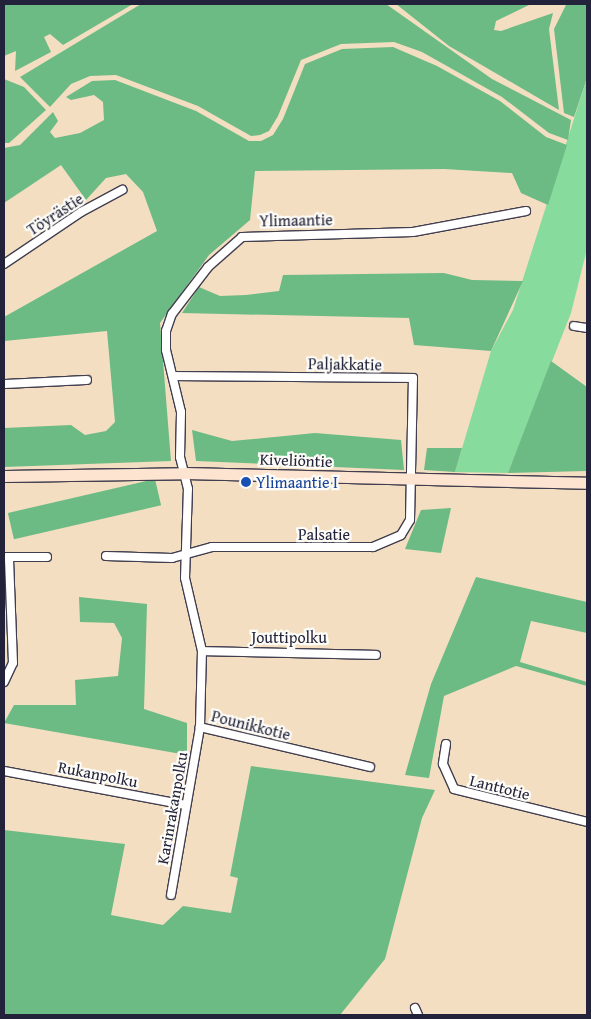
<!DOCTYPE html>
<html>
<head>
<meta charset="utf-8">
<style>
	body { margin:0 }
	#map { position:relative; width:591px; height:1019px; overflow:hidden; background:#f3dec1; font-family:"Gentium Book Plus",serif }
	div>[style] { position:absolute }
	.green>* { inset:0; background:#86db9d }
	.forest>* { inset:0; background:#6cbb84; transform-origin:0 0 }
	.roads { filter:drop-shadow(1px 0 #413e4f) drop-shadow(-1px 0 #413e4f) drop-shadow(0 1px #413e4f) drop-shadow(0 -1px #413e4f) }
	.street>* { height:8px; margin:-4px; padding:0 4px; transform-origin:4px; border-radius:4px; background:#fff }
	.secondary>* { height:11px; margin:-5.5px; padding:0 5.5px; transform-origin:5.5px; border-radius:5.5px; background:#fde4d1 }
	.dots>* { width:14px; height:14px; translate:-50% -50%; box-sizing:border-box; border:2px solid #fdfcf7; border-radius:50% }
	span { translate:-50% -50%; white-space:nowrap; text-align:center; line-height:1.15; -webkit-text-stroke:4.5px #fdfcf7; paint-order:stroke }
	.street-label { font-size:16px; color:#22223b }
	.transit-label { font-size:16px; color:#164399 }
	.left { translate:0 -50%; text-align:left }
	.frame { position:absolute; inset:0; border:5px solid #22223b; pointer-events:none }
</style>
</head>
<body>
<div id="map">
	<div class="green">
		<i style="clip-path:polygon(587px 78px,587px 249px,571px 313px,508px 473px,455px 472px,491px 351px,513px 310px)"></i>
	</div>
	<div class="forest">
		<i style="clip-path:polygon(4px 4px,133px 4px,63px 45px,50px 34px,44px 37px,51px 52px,15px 71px,16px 51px,4px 56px)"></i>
		<i style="clip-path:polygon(141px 4px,386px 4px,492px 79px,571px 120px,568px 140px,549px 133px,502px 97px,422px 52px,394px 42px,341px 44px,301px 60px,278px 116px,269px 131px,260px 135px,251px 136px,198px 106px,116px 75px,90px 76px,71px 84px,50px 107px,20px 77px)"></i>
		<i style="clip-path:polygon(396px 4px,531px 4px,496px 21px,494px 30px,501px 31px,553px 13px,549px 29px,559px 110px,449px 46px)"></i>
		<i style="clip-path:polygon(587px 4px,587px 78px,574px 117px,564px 113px,554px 29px,566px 5px)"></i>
		<i style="clip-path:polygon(393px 47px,437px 66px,500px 101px,546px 137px,567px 145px,548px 205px,521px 193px,512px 173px,444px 169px,255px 171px,250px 220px,209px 255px,160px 323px,171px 461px,4px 467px,4px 428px,71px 425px,85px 435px,106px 431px,115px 422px,107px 331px,4px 341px,4px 317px,157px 231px,143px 192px,126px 174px,106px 178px,86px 200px,61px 165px,4px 203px,4px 148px,20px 145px,53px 112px,58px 121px,50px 132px,55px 138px,80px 133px,104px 120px,103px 102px,94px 95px,71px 100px,66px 97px,92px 81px,115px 80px,196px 111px,249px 141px,261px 141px,273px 135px,283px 119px,305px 64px,342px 49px)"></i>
		<i style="clip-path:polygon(4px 79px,24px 87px,46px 110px,9px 143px,4px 143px)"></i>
		<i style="clip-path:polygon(444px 273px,472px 280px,523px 281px,491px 351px,414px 345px,409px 318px,182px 313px,199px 287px,220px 296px,246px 295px,279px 291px,283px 275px)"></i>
		<i style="clip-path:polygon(551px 361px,587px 387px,587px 471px,508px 473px)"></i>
		<i style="clip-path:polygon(192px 430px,232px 441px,315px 433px,401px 440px,404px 470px,196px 461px)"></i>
		<i style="clip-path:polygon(427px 448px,462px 448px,455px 472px,424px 470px)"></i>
		<i style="left:155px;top:479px;width:27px;height:151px;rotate:77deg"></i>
		<i style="clip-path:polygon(451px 508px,441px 553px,405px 549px,421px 510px)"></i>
		<i style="clip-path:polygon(476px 577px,587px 602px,587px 633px,531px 621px,520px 662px,587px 682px,587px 686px,516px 666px,444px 696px,429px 778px,405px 775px,431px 684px)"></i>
		<i style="clip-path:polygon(79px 597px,147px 604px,144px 709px,187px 723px,187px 755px,4px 723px,14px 705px,76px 705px,75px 680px,118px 676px,122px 638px,114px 623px,80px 622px)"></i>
		<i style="clip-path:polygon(251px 766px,435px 790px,422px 818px,385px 959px,340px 1015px,4px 1015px,4px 830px,125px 844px,111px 915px,163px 925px,183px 906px,231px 913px,238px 878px,230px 876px)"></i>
	</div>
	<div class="roads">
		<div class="street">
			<i style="left:4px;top:264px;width:93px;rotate:-34deg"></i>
			<i style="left:81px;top:212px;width:47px;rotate:-28.2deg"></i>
			<i style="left:574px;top:326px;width:13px;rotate:9deg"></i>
			<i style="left:4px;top:384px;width:83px;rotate:-2.8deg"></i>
			<i style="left:106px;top:556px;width:66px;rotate:1.7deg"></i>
			<i style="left:172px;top:558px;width:41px;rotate:-15.4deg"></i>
			<i style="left:212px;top:547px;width:161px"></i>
			<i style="left:373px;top:547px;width:30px;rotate:-23deg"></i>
			<i style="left:401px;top:535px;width:17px;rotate:-59deg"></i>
			<i style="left:410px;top:520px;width:142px;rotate:-88.8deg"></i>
			<i style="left:413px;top:378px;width:239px;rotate:-179.5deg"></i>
			<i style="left:6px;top:557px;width:41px"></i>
			<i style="left:202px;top:651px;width:174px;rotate:1.3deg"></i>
			<i style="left:4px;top:682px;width:21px;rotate:-65deg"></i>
			<i style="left:13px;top:663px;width:106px;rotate:-92.2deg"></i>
			<i style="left:446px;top:744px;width:20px;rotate:99deg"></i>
			<i style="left:443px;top:764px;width:27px;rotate:66deg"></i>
			<i style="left:454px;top:789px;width:137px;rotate:13.9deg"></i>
			<i style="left:370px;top:767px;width:175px;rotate:-166.8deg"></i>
			<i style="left:200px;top:727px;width:76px;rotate:-88.5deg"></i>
			<i style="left:202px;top:651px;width:75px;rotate:-103.1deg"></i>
			<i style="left:185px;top:578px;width:89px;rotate:-88.1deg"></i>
			<i style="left:188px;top:489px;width:33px;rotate:-104deg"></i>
			<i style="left:180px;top:457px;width:45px;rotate:-88.7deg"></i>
			<i style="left:181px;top:412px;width:64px;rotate:-103.6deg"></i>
			<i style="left:166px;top:350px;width:19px;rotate:-90deg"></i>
			<i style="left:166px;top:331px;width:18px;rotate:-71deg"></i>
			<i style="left:172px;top:314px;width:59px;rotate:-52.5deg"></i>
			<i style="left:208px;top:267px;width:45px;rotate:-41.4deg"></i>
			<i style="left:242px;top:237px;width:171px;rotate:-1.7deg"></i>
			<i style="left:413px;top:232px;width:115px;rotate:-10.5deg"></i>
			<i style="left:4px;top:771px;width:185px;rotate:10.6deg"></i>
			<i style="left:171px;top:895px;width:170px;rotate:-80.2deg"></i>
			<i style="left:415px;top:1008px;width:8px;rotate:67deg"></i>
		</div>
		<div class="secondary">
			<i style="left:4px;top:476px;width:181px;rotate:-0.9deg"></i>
			<i style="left:185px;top:473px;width:402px;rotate:1.4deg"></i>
		</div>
	</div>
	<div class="dots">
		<i style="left:246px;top:482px;background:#1a4fb4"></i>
	</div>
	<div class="street-label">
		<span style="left:55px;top:214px;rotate:-33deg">Töyrästie</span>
		<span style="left:296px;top:220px;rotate:-1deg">Ylimaantie</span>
		<span style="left:345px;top:364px;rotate:1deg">Paljakkatie</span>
		<span style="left:296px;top:460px;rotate:2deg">Kiveliöntie</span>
		<span style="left:324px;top:534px">Palsatie</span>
		<span style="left:289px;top:637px">Jouttipolku</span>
		<span style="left:251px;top:725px;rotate:14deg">Pounikkotie</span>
		<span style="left:98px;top:774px;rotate:11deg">Rukanpolku</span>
		<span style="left:500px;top:787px;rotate:14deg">Lanttotie</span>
		<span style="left:172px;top:808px;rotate:-80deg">Karinrakanpolku</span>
	</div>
	<div class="transit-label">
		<span class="left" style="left:256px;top:482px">Ylimaantie I</span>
	</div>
	<div class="frame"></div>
</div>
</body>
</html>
